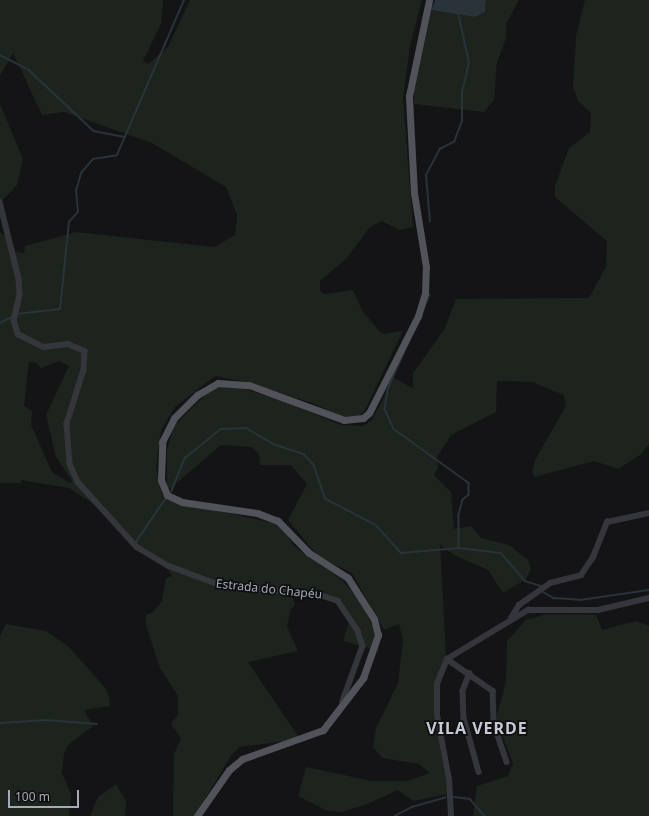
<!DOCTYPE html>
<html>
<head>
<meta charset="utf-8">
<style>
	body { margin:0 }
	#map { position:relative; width:649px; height:816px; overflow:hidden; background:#141416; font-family:"Noto Sans",sans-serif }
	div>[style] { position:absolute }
	.green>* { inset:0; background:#1c241d }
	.water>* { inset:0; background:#2a323a }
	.stream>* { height:1.5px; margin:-0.75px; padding:0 0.75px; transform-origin:0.75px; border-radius:0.75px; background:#2a323a }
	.minor>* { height:5.5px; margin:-2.75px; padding:0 2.75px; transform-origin:2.75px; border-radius:2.75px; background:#35363b }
	.major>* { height:7px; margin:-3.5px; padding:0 3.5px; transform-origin:3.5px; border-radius:3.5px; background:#51525a }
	span { translate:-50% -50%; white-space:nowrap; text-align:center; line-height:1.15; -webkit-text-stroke:3.5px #0f0f11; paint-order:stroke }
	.street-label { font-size:12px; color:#a5aab7 }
	.district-label { font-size:16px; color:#c6c9d3; font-weight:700; letter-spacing:1px }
	.scale { position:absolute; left:8px; top:790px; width:71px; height:18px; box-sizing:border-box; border:2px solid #a5aab7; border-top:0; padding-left:5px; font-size:12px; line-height:14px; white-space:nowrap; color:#a5aab7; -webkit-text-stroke:3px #0f0f11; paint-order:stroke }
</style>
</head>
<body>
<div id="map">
	<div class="green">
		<i style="clip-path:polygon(evenodd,0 0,163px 0,161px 24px,143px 61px,148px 64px,168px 47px,190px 0,422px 0,410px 46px,403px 98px,413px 227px,399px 230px,382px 221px,370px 227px,346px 259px,320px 281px,320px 291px,325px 294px,353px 290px,363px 312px,379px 331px,384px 334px,403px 331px,365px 410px,359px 416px,341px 417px,315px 404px,246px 382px,215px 376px,175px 407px,161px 430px,156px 467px,163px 498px,281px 525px,294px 546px,342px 580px,359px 598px,377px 635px,379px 650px,372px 659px,369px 648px,343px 641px,350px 618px,333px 598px,291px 595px,295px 604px,290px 611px,287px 627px,298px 651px,248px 662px,300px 739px,240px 747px,232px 754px,195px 816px,173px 816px,174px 754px,181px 738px,171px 724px,178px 715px,178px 696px,160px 668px,146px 625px,146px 615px,153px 612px,162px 601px,166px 578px,172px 576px,165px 565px,141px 553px,125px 538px,101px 509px,69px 488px,21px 480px,21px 483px,0 483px,0 232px,9px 239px,8px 251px,24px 253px,25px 246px,76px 232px,214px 247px,235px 235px,237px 215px,226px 187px,152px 143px,64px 112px,42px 115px,13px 53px,0 76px,0 0,29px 362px,35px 362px,41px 368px,59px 361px,69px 366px,46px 415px,56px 457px,72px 481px,70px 483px,52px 472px,31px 425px,32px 411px,24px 406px,29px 362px)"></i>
		<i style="clip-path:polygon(486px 0,519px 0,506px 24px,506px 38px,497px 62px,494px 100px,484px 112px,414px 104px,414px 79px,431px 10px,475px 17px,485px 12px)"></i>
		<i style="clip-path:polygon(585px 0,649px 0,649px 444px,640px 455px,618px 469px,594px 461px,535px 477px,532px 472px,535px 460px,566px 406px,564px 395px,532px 382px,497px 381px,496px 412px,451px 435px,437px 457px,438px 468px,434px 475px,451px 492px,454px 529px,471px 526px,481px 538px,509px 545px,528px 560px,531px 570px,526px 579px,503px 593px,488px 570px,454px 555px,440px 545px,446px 655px,437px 681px,436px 725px,448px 794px,413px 801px,398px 790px,367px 804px,342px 812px,328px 811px,298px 796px,306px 767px,372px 781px,407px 781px,430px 773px,419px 764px,382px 758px,373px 747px,376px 728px,398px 683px,403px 640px,399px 624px,384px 630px,352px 573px,318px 556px,288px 520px,307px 484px,291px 465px,260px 465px,259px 454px,252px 447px,221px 445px,167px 491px,167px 450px,174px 426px,215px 385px,231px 385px,286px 402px,341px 425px,363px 426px,372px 420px,394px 378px,413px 388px,413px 373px,444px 330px,456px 299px,589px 298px,606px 267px,607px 241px,555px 197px,555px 186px,569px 148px,590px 132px,591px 113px,578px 101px,573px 87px,576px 36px)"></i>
		<i style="clip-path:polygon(0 104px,23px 159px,17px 185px,0 203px)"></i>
		<i style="clip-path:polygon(547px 614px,596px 615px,602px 630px,636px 621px,649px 626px,649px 816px,473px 816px,477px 786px,508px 776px,513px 763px,496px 719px,506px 681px,507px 641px,526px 620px)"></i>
		<i style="clip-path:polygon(6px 624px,46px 631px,69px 647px,106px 689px,109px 697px,110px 706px,84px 710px,93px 726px,68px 745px,64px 754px,62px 773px,71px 794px,69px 816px,0 816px,0 636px)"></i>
		<i style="clip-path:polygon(116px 784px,126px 801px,125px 816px,90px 816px,98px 797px)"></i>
	</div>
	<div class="water">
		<i style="clip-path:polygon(435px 0,486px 0,485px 12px,475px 17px,431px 10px)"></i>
	</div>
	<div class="stream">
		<i style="left:0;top:55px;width:33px;rotate:27deg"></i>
		<i style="left:29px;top:70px;width:89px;rotate:43.2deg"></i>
		<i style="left:94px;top:131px;width:32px;rotate:11deg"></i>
		<i style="left:430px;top:222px;width:47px;rotate:-94.9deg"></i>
		<i style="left:426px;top:175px;width:30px;rotate:-62deg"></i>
		<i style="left:440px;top:149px;width:16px;rotate:-27deg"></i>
		<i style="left:454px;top:142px;width:22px;rotate:-69deg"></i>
		<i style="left:462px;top:121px;width:28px;rotate:-90deg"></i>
		<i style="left:462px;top:93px;width:31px;rotate:-77deg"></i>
		<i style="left:469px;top:63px;width:51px;rotate:-102.4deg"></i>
		<i style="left:430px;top:295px;width:104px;rotate:113.9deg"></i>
		<i style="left:388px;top:390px;width:19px;rotate:99deg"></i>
		<i style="left:385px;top:409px;width:22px;rotate:66deg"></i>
		<i style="left:394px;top:429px;width:92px;rotate:35.8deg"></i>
		<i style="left:469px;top:483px;width:12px;rotate:90deg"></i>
		<i style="left:469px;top:495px;width:8px;rotate:140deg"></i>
		<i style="left:463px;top:500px;width:16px;rotate:105deg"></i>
		<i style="left:459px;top:515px;width:33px;rotate:90deg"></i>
		<i style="left:17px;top:314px;width:43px;rotate:-6.6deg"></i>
		<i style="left:60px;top:309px;width:87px;rotate:-84.1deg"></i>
		<i style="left:69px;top:222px;width:13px;rotate:-48deg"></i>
		<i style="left:78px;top:212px;width:21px;rotate:-95deg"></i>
		<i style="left:76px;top:191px;width:19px;rotate:-74deg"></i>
		<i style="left:81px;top:173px;width:18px;rotate:-49deg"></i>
		<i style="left:93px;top:159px;width:24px;rotate:-9deg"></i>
		<i style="left:117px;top:155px;width:169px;rotate:-66.6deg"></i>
		<i style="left:0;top:323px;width:13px;rotate:-27deg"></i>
		<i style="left:171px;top:492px;width:37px;rotate:-68deg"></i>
		<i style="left:185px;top:458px;width:46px;rotate:-38.9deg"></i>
		<i style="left:221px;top:429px;width:25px;rotate:-2deg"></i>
		<i style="left:246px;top:428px;width:34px;rotate:30deg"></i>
		<i style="left:276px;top:445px;width:29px;rotate:18deg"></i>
		<i style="left:304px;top:454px;width:15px;rotate:48deg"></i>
		<i style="left:314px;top:465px;width:36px;rotate:71deg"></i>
		<i style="left:326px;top:499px;width:56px;rotate:27.5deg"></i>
		<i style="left:376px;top:525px;width:38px;rotate:48deg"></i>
		<i style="left:401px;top:553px;width:58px;rotate:-4.9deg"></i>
		<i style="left:459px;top:548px;width:42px;rotate:6.8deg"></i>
		<i style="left:501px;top:553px;width:37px;rotate:49deg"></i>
		<i style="left:525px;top:581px;width:17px;rotate:17deg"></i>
		<i style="left:136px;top:542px;width:53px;rotate:-55.7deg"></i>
		<i style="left:543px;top:592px;width:13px;rotate:29deg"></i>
		<i style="left:554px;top:598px;width:26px;rotate:4deg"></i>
		<i style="left:580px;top:600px;width:70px;rotate:-8.2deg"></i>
		<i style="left:0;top:723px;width:47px;rotate:-3.7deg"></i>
		<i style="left:47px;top:720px;width:50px;rotate:4.6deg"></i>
		<i style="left:454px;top:797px;width:16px;rotate:7deg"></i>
		<i style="left:470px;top:799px;width:23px;rotate:49deg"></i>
		<i style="left:395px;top:816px;width:19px;rotate:-28deg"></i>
		<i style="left:412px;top:807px;width:35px;rotate:-16deg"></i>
	</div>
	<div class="minor">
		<i style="left:0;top:202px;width:79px;rotate:76.1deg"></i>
		<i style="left:19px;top:279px;width:16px;rotate:86deg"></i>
		<i style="left:20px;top:295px;width:26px;rotate:103deg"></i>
		<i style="left:14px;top:320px;width:15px;rotate:74deg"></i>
		<i style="left:18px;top:334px;width:29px;rotate:27deg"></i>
		<i style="left:44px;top:347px;width:24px;rotate:-7deg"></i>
		<i style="left:68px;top:344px;width:18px;rotate:22deg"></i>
		<i style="left:85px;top:351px;width:19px;rotate:93deg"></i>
		<i style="left:84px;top:370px;width:57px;rotate:107.5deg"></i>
		<i style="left:67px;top:424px;width:40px;rotate:85.7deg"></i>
		<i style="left:70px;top:464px;width:20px;rotate:66deg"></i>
		<i style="left:78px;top:482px;width:88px;rotate:47.8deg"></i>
		<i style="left:137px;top:547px;width:37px;rotate:31deg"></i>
		<i style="left:169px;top:566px;width:54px;rotate:20.4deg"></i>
		<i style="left:220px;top:585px;width:100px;rotate:5.7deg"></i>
		<i style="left:320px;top:595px;width:19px;rotate:18deg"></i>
		<i style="left:338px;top:601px;width:36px;rotate:56deg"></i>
		<i style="left:358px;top:631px;width:16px;rotate:72deg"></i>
		<i style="left:363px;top:646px;width:59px;rotate:110deg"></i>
		<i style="left:511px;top:618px;width:15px;rotate:-58deg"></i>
		<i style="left:519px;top:605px;width:38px;rotate:-35deg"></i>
		<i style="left:550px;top:583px;width:32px;rotate:-14deg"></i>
		<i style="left:581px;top:575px;width:22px;rotate:-56deg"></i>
		<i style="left:593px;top:557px;width:38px;rotate:-68deg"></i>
		<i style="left:607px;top:522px;width:43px;rotate:-12.1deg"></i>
		<i style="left:447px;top:659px;width:56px;rotate:34.8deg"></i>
		<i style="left:493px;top:691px;width:33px;rotate:88deg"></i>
		<i style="left:494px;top:724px;width:40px;rotate:71.1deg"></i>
		<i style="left:470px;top:673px;width:19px;rotate:111deg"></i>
		<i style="left:463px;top:691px;width:27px;rotate:88deg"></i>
		<i style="left:464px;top:718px;width:56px;rotate:74.5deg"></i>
		<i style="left:451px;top:816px;width:36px;rotate:-93deg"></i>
		<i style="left:449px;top:780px;width:66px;rotate:-100.5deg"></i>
		<i style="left:437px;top:715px;width:31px;rotate:-90deg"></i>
		<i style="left:437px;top:684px;width:27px;rotate:-68deg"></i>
		<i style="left:447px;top:659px;width:95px;rotate:-31.2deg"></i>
		<i style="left:528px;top:610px;width:70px"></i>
		<i style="left:598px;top:610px;width:52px;rotate:-13.2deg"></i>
	</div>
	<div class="major">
		<i style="left:197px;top:816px;width:56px;rotate:-55.2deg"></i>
		<i style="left:229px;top:770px;width:17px;rotate:-40deg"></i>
		<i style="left:242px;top:759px;width:86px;rotate:-19.7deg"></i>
		<i style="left:323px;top:730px;width:66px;rotate:-52.4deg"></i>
		<i style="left:363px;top:678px;width:46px;rotate:-70.8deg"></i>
		<i style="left:378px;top:635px;width:16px;rotate:-104deg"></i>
		<i style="left:374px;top:619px;width:49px;rotate:-122.4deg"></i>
		<i style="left:348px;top:578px;width:46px;rotate:-147.3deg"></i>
		<i style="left:309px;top:553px;width:45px;rotate:-134.1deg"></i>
		<i style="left:278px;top:521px;width:22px;rotate:-159deg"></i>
		<i style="left:257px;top:513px;width:76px;rotate:-171.7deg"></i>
		<i style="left:182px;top:502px;width:17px;rotate:-155deg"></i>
		<i style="left:167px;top:495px;width:16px;rotate:-112deg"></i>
		<i style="left:161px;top:480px;width:38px;rotate:-88deg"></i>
		<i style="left:162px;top:442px;width:27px;rotate:-63deg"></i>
		<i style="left:174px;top:418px;width:33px;rotate:-45deg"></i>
		<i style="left:197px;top:395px;width:24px;rotate:-30deg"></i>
		<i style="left:218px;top:383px;width:31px;rotate:4deg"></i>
		<i style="left:249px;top:385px;width:101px;rotate:20.2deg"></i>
		<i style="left:344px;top:420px;width:19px;rotate:-6deg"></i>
		<i style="left:363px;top:418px;width:8px;rotate:-40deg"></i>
		<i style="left:369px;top:413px;width:109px;rotate:-63.2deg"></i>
		<i style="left:418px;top:316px;width:24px;rotate:-73deg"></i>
		<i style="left:425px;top:293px;width:26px;rotate:-88deg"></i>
		<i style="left:426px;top:267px;width:75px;rotate:-99.2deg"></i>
		<i style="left:414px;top:193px;width:97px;rotate:-93deg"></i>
		<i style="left:409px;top:96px;width:98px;rotate:-78.2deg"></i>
	</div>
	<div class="street-label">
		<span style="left:269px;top:589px;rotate:6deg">Estrada do Chapéu</span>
	</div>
	<div class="district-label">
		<span style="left:477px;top:728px">VILA VERDE</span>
	</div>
	<div class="scale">100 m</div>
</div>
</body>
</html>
